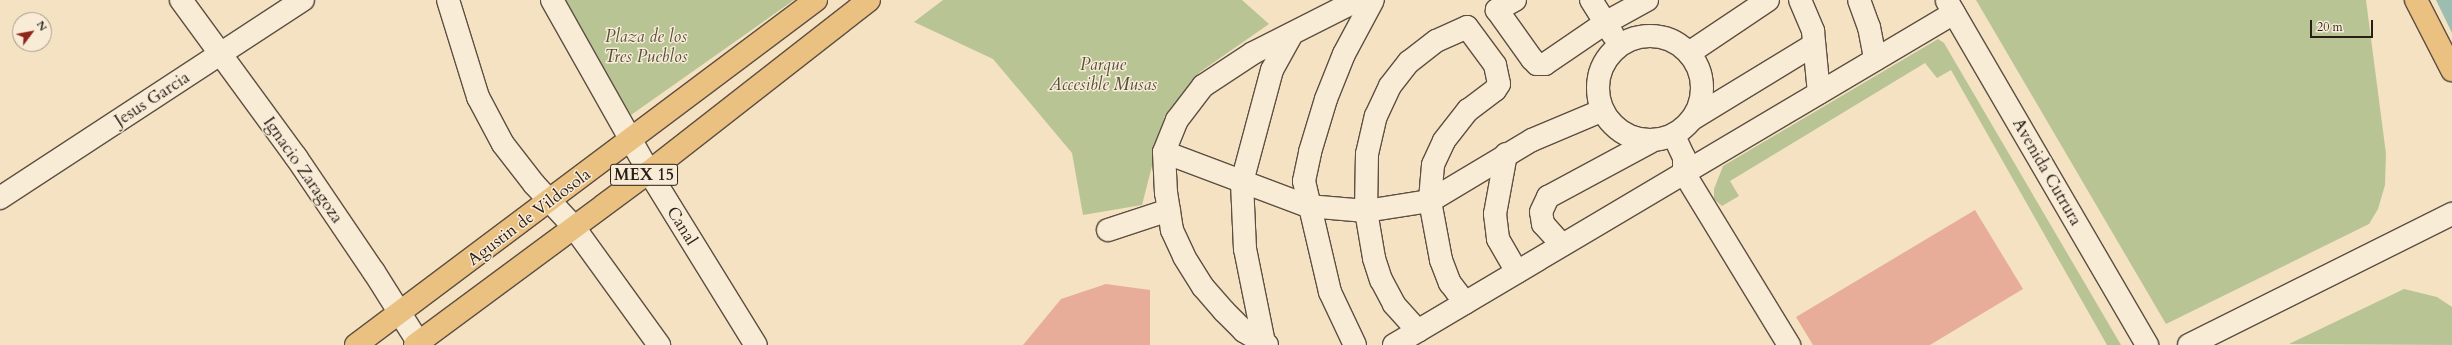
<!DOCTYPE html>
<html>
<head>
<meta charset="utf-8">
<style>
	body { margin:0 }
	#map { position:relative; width:2452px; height:345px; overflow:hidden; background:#f5e2c2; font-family:Cardo,serif }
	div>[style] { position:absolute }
	.green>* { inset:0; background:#b9c495 }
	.water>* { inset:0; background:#9cbeb2 }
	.building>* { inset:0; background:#e8ad99 }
	.roads { filter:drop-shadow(1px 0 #5d4f42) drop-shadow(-1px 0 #5d4f42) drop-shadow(0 1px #5d4f42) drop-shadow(0 -1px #5d4f42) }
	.minor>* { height:22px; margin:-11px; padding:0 11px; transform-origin:11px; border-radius:11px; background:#f8ecd7 }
	.minor>.ring { margin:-11px; padding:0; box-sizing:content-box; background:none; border:22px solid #f8ecd7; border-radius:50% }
	.major>* { height:22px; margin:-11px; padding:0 11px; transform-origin:11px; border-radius:11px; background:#eac181 }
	span { translate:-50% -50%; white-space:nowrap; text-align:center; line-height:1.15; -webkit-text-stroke:3px #f8ecd7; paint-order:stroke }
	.shield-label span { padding:1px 3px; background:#f8ecd7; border:1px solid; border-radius:3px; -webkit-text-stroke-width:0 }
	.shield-label { font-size:16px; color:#2a1e18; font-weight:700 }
	.park-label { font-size:17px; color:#55503e; font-style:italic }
	.street-label { font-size:17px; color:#2a1e18 }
	.north { position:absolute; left:12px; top:12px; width:40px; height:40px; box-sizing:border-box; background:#f8ecd7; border:1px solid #a69a8b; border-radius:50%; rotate:58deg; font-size:11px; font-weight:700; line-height:16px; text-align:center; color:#2a1e18 }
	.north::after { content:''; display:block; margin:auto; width:14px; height:18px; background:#8f2418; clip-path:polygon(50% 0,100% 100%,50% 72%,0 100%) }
	.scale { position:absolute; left:2310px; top:20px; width:63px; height:18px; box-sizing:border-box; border:2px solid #2a1e18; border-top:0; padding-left:5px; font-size:12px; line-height:14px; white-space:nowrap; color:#2a1e18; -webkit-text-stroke:3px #f8ecd7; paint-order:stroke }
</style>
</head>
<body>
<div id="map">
	<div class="green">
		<i style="clip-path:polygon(563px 0,794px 0,631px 115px)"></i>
		<i style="clip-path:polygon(943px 0,1242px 0,1269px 24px,1200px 72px,1165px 115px,1142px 205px,1083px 215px,1072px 153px,993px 59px,914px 22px)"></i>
		<i style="clip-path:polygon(1976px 0,2366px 0,2386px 154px,2385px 185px,2378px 209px,2369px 224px,2166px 324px)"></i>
		<i style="clip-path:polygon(1938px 39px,1944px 43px,2121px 345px,2107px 345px,1951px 70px,1937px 78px,1925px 63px,1730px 181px,1739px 196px,1722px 206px,1714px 199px,1714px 189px,1723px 166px)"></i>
		<i style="clip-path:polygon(2404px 289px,2437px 297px,2452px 307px,2452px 345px,2289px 344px)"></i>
	</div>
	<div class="water">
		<i style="clip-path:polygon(2436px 0,2452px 0,2452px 33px)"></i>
	</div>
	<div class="building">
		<i style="clip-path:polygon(1975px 210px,2023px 289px,1930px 345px,1813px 345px,1796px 317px)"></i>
		<i style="clip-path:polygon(1106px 284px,1150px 290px,1150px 345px,1023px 345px,1061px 299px)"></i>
	</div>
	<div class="roads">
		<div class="minor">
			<i style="left:181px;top:0;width:195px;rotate:53.8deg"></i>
			<i style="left:296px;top:157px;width:139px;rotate:55.9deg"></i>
			<i style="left:374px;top:272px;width:86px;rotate:57.8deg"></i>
			<i style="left:448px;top:0;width:102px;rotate:72.8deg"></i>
			<i style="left:478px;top:97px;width:53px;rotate:62deg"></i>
			<i style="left:503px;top:144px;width:51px;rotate:52.2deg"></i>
			<i style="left:534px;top:184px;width:57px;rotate:47.1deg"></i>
			<i style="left:573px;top:226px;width:147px;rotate:54.1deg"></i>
			<i style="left:552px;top:0;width:197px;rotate:60.6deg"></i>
			<i style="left:649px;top:172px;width:203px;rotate:58.3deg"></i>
			<i style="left:1515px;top:0;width:21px;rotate:151deg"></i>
			<i style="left:1497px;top:10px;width:60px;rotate:54.5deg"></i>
			<i style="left:1532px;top:59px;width:7px;rotate:45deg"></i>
			<i style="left:1537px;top:64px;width:8px"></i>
			<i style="left:1545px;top:64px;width:73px;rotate:-34.3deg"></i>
			<i style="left:1605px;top:23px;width:48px;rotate:-28.7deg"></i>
			<i style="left:1591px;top:0;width:41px;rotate:57.8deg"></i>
			<i style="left:1800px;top:0;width:34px;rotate:67deg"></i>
			<i style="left:1813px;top:31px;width:62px;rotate:84.5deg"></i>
			<i style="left:1859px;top:0;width:29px;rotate:70deg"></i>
			<i style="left:1869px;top:27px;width:33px;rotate:79deg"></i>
			<i style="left:1947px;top:1px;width:398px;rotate:59.8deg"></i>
			<i class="ring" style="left:1598px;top:36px;width:82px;height:82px"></i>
			<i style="left:1689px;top:53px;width:95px;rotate:-33.9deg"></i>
			<i style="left:1692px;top:119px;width:142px;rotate:-31.4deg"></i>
			<i style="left:1674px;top:136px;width:23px;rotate:65deg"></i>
			<i style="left:1684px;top:157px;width:16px;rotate:90deg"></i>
			<i style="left:1684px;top:173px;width:202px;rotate:58.6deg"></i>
			<i style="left:1164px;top:152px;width:154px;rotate:20.6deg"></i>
			<i style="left:1308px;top:206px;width:58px;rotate:4.9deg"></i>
			<i style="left:1366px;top:211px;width:65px;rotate:-8.9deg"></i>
			<i style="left:1430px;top:201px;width:119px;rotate:-30.9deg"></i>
			<i style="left:1532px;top:140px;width:77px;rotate:-22.9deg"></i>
			<i style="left:1506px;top:154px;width:61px;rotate:100.4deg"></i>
			<i style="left:1495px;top:214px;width:25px;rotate:83deg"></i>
			<i style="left:1498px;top:239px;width:38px;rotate:60deg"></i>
			<i style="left:0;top:198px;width:362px;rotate:-33.2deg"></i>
			<i style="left:1108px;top:230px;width:64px;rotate:-18.2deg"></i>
			<i style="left:1562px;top:245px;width:28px;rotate:-132deg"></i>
			<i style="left:1543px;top:224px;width:12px;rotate:-99deg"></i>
			<i style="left:1541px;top:212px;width:17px;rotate:-65deg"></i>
			<i style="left:1548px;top:197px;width:116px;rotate:-28.3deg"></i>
			<i style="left:1418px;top:331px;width:36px;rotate:-132deg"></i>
			<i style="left:1394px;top:304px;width:27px;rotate:-118deg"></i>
			<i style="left:1381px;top:280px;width:23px;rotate:-108deg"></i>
			<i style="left:1374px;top:258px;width:48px;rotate:-99.7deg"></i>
			<i style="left:1366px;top:211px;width:57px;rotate:-89deg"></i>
			<i style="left:1367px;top:154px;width:39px;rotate:-77deg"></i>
			<i style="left:1376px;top:116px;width:33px;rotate:-65deg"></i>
			<i style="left:1390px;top:86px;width:31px;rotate:-52deg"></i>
			<i style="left:1409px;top:62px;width:34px;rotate:-38deg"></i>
			<i style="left:1436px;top:41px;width:34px;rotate:-24deg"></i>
			<i style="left:1467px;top:27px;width:47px;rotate:53.6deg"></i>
			<i style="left:1495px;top:65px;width:19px;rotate:78deg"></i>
			<i style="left:1499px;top:84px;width:7px;rotate:124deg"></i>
			<i style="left:1495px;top:90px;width:34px;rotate:143deg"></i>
			<i style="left:1468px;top:110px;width:39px;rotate:128deg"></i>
			<i style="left:1444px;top:141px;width:26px;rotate:115deg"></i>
			<i style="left:1433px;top:165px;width:36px;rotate:95deg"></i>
			<i style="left:1430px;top:201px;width:60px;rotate:79.4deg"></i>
			<i style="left:1441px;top:260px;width:25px;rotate:69deg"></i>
			<i style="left:1450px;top:283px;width:25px;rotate:53deg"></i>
			<i style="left:1264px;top:343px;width:96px;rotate:-101.4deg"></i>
			<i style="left:1245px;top:249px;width:67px;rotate:-92.6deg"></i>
			<i style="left:1242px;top:182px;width:116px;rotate:-75deg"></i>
			<i style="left:1272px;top:70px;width:38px;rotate:-61deg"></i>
			<i style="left:1267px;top:345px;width:27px;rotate:-149deg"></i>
			<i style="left:1244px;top:331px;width:28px;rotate:-135deg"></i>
			<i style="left:1224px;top:311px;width:32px;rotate:-131deg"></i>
			<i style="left:1203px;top:287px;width:36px;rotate:-122deg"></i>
			<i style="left:1184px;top:256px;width:29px;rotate:-115deg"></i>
			<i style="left:1172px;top:230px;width:37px;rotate:-99deg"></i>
			<i style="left:1166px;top:193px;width:41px;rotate:-92.8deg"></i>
			<i style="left:1164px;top:152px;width:35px;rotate:-68deg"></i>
			<i style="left:1177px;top:120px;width:43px;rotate:-52.6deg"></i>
			<i style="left:1203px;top:86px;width:60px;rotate:-33.4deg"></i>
			<i style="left:1253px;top:53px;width:118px;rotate:-26.8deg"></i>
			<i style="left:1355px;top:345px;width:59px;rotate:-115.3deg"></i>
			<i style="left:1330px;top:292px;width:114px;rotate:-103.2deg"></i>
			<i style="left:1304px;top:181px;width:30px;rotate:-78deg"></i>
			<i style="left:1310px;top:152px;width:55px;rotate:-73.2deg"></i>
			<i style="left:1326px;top:99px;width:48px;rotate:-68.2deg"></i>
			<i style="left:1344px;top:54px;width:61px;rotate:-61.8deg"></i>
			<i style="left:1394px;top:345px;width:651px;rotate:-30.66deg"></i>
			<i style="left:2189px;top:345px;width:294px;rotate:-26.5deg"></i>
		</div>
		<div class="major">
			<i style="left:2416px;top:0;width:79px;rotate:62.8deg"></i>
			<i style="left:356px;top:345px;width:575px;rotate:-36.87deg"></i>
			<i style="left:415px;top:345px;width:291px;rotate:-36.5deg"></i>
			<i style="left:649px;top:172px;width:279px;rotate:-38deg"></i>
		</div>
	</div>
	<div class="shield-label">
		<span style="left:644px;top:175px">MEX 15</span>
	</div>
	<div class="park-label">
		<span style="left:646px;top:47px">Plaza de los<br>Tres Pueblos</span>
		<span style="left:1103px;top:75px">Parque<br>Accesible Musas</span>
	</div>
	<div class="street-label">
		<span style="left:152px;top:99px;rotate:-33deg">Jesus Garcia</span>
		<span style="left:303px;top:170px;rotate:55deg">Ignacio Zaragoza</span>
		<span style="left:2047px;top:172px;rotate:60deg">Avenida Cutrura</span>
		<span style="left:529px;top:217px;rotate:-37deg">Agustin de Vildosola</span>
		<span style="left:682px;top:226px;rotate:58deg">Canal</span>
	</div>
	<div class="north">N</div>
	<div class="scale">20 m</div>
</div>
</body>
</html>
